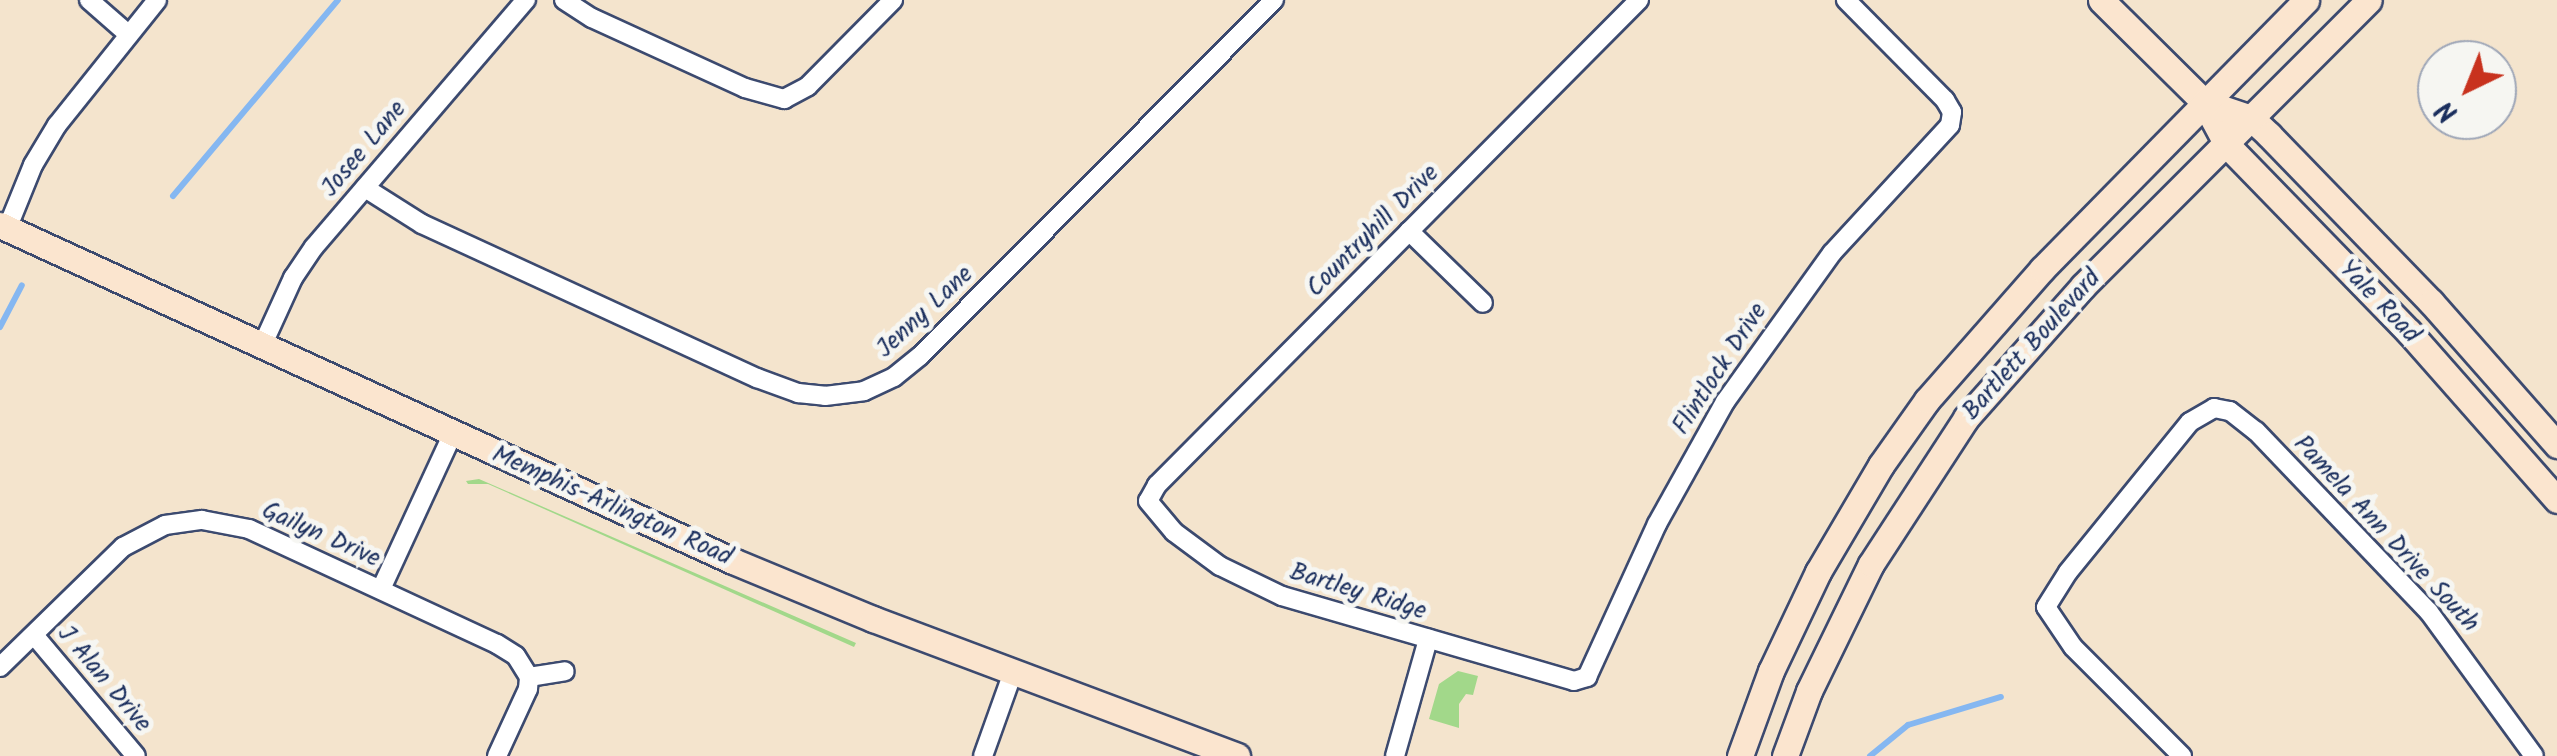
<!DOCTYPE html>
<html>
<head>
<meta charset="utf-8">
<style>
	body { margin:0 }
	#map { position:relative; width:2557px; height:756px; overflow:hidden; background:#f4e4cd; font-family:Kalam,sans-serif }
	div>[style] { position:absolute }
	.green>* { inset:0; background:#a2d88a }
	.stream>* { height:6px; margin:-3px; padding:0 3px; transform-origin:3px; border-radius:3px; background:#85b7f1 }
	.roads { filter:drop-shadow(2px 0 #3c4a6f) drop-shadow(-2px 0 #3c4a6f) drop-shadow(0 2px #3c4a6f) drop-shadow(0 -2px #3c4a6f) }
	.street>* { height:18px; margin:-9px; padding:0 9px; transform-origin:9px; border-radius:9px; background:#fff }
	.secondary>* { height:25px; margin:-12.5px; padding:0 12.5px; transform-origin:12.5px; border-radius:12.5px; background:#fbe5cf }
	span { translate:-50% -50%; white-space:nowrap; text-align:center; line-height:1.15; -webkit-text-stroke:10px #f6f6f2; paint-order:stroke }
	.street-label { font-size:25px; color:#1b2f5e }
	.north { position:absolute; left:2417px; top:40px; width:100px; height:100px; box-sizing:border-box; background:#f6f6f2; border:2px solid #9ea6b7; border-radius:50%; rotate:223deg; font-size:28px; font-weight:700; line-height:40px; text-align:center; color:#1b2f5e }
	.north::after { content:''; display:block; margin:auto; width:35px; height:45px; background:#c8321e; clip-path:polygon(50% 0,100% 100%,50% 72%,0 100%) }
</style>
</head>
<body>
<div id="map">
	<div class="green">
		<i style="clip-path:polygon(479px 479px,856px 643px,854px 647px,488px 484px,468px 484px,466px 481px)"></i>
		<i style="clip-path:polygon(1458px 671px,1478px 676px,1473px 695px,1466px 694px,1459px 704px,1459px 728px,1429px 719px,1439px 684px)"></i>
	</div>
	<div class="stream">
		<i style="left:173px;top:196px;width:256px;rotate:-49.9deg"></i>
		<i style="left:0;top:327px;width:47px;rotate:-62.4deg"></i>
		<i style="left:1870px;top:756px;width:49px;rotate:-39.2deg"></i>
		<i style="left:1908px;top:725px;width:97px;rotate:-16.8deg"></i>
	</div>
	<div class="roads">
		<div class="street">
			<i style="left:89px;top:0;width:52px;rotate:41.1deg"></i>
			<i style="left:564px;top:0;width:33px;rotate:33deg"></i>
			<i style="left:592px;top:18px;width:168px;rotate:24.6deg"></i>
			<i style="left:745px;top:88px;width:41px;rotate:15.8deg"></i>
			<i style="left:784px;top:99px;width:27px;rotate:-28deg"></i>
			<i style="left:808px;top:86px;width:121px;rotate:-45.3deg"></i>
			<i style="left:1639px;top:0;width:684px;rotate:134.82deg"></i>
			<i style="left:1157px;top:485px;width:18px;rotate:119deg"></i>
			<i style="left:1148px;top:501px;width:40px;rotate:50deg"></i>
			<i style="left:1174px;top:532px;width:57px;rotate:36.5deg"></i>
			<i style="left:1220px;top:566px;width:69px;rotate:25.8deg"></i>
			<i style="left:1282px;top:596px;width:304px;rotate:16.2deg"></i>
			<i style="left:1574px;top:681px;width:14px;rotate:-17deg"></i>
			<i style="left:1587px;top:677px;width:168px;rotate:-65.4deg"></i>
			<i style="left:1657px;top:524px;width:140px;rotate:-60.9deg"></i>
			<i style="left:1725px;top:402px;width:183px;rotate:-54.3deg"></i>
			<i style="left:1832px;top:253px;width:174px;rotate:-47.3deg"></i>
			<i style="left:1950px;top:125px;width:13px;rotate:-81deg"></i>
			<i style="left:1952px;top:112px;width:14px;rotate:-120deg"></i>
			<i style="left:1945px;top:100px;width:141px;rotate:-134.7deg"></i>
			<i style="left:365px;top:188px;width:67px;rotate:32.3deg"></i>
			<i style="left:422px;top:224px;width:369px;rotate:24.7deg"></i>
			<i style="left:757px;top:378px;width:44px;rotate:20.1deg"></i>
			<i style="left:798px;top:393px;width:27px;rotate:6deg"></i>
			<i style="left:825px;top:396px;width:39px;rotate:-7deg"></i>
			<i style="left:864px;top:391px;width:33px;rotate:-25deg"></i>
			<i style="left:894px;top:377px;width:33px;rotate:-39deg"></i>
			<i style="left:920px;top:356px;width:502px;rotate:-45.16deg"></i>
			<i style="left:7px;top:229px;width:69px;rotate:-67.9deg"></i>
			<i style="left:33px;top:165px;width:47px;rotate:-59deg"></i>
			<i style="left:57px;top:125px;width:160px;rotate:-51.3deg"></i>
			<i style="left:1409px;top:231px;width:103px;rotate:44.2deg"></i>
			<i style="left:262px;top:346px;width:75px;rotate:-65.5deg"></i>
			<i style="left:293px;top:278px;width:37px;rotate:-56deg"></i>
			<i style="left:314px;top:247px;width:326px;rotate:-49.4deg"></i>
			<i style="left:381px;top:589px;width:172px;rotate:-65.2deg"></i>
			<i style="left:34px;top:635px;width:158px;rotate:49.9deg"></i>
			<i style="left:0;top:667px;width:172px;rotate:-44.3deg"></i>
			<i style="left:123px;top:547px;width:47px;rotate:-27.6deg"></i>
			<i style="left:165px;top:525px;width:37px;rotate:-8deg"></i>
			<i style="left:202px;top:520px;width:48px;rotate:10.8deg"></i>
			<i style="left:249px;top:529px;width:273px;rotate:24.9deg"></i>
			<i style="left:497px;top:644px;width:22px;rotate:32deg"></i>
			<i style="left:516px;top:656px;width:25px;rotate:58deg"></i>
			<i style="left:529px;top:677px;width:36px;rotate:-9deg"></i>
			<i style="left:497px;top:756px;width:74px;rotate:-65.2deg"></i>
			<i style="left:528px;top:689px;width:12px;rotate:-85deg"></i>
			<i style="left:983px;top:756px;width:89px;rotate:-70.3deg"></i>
			<i style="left:1395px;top:756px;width:122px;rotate:-74.2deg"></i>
			<i style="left:2182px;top:756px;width:154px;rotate:-135deg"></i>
			<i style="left:2073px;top:647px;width:48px;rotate:-124deg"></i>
			<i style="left:2046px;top:607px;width:41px;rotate:-57.8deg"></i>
			<i style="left:2068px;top:572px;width:193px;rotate:-50.9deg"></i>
			<i style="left:2190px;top:422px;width:28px;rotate:-30deg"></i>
			<i style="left:2214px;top:408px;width:16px;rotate:11deg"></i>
			<i style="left:2230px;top:411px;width:33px;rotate:38deg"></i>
			<i style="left:2256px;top:431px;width:250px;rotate:46.3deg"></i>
			<i style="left:2429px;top:612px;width:178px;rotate:53.9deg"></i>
		</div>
		<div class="secondary">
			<i style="left:2101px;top:0;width:145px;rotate:44.7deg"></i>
			<i style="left:2204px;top:102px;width:49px;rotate:61.9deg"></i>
			<i style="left:2227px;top:145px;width:261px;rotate:45.8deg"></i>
			<i style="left:2409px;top:332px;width:224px;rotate:48.6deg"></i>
			<i style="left:2204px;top:102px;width:50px;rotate:18.8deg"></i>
			<i style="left:2251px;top:118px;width:25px;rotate:43deg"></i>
			<i style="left:2269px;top:135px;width:233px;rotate:45.9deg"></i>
			<i style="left:2431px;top:302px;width:191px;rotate:48.6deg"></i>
			<i style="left:0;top:225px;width:806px;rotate:24.63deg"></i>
			<i style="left:733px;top:561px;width:152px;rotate:22.5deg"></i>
			<i style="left:873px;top:619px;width:389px;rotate:20.6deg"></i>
			<i style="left:1740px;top:756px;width:90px;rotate:-70deg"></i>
			<i style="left:1771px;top:671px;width:110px;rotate:-64.6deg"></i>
			<i style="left:1818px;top:572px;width:124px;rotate:-59.5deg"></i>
			<i style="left:1881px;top:465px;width:80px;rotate:-54.7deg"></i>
			<i style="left:1927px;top:400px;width:174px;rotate:-48.7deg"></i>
			<i style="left:2042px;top:269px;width:377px;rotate:-45.5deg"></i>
			<i style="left:1785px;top:756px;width:69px;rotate:-69.7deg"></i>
			<i style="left:1809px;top:691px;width:141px;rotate:-64deg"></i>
			<i style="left:1871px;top:564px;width:174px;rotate:-56.9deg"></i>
			<i style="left:1966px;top:418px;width:176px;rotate:-48.4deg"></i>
			<i style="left:2083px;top:286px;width:404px;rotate:-45deg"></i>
		</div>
	</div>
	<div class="street-label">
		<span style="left:364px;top:149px;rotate:-50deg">Josee Lane</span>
		<span style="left:1373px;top:231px;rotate:-45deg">Countryhill Drive</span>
		<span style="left:2379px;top:302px;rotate:46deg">Yale Road</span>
		<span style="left:925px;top:312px;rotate:-43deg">Jenny Lane</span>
		<span style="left:2032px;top:345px;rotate:-48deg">Bartlett Boulevard</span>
		<span style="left:1720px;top:369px;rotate:-57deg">Flintlock Drive</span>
		<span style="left:612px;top:506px;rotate:24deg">Memphis-Arlington Road</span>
		<span style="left:2386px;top:534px;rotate:47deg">Pamela Ann Drive South</span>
		<span style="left:321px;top:535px;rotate:24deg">Gailyn Drive</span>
		<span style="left:1358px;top:592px;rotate:17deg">Bartley Ridge</span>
		<span style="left:104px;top:679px;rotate:50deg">J Alan Drive</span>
	</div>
	<div class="north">N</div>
</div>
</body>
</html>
